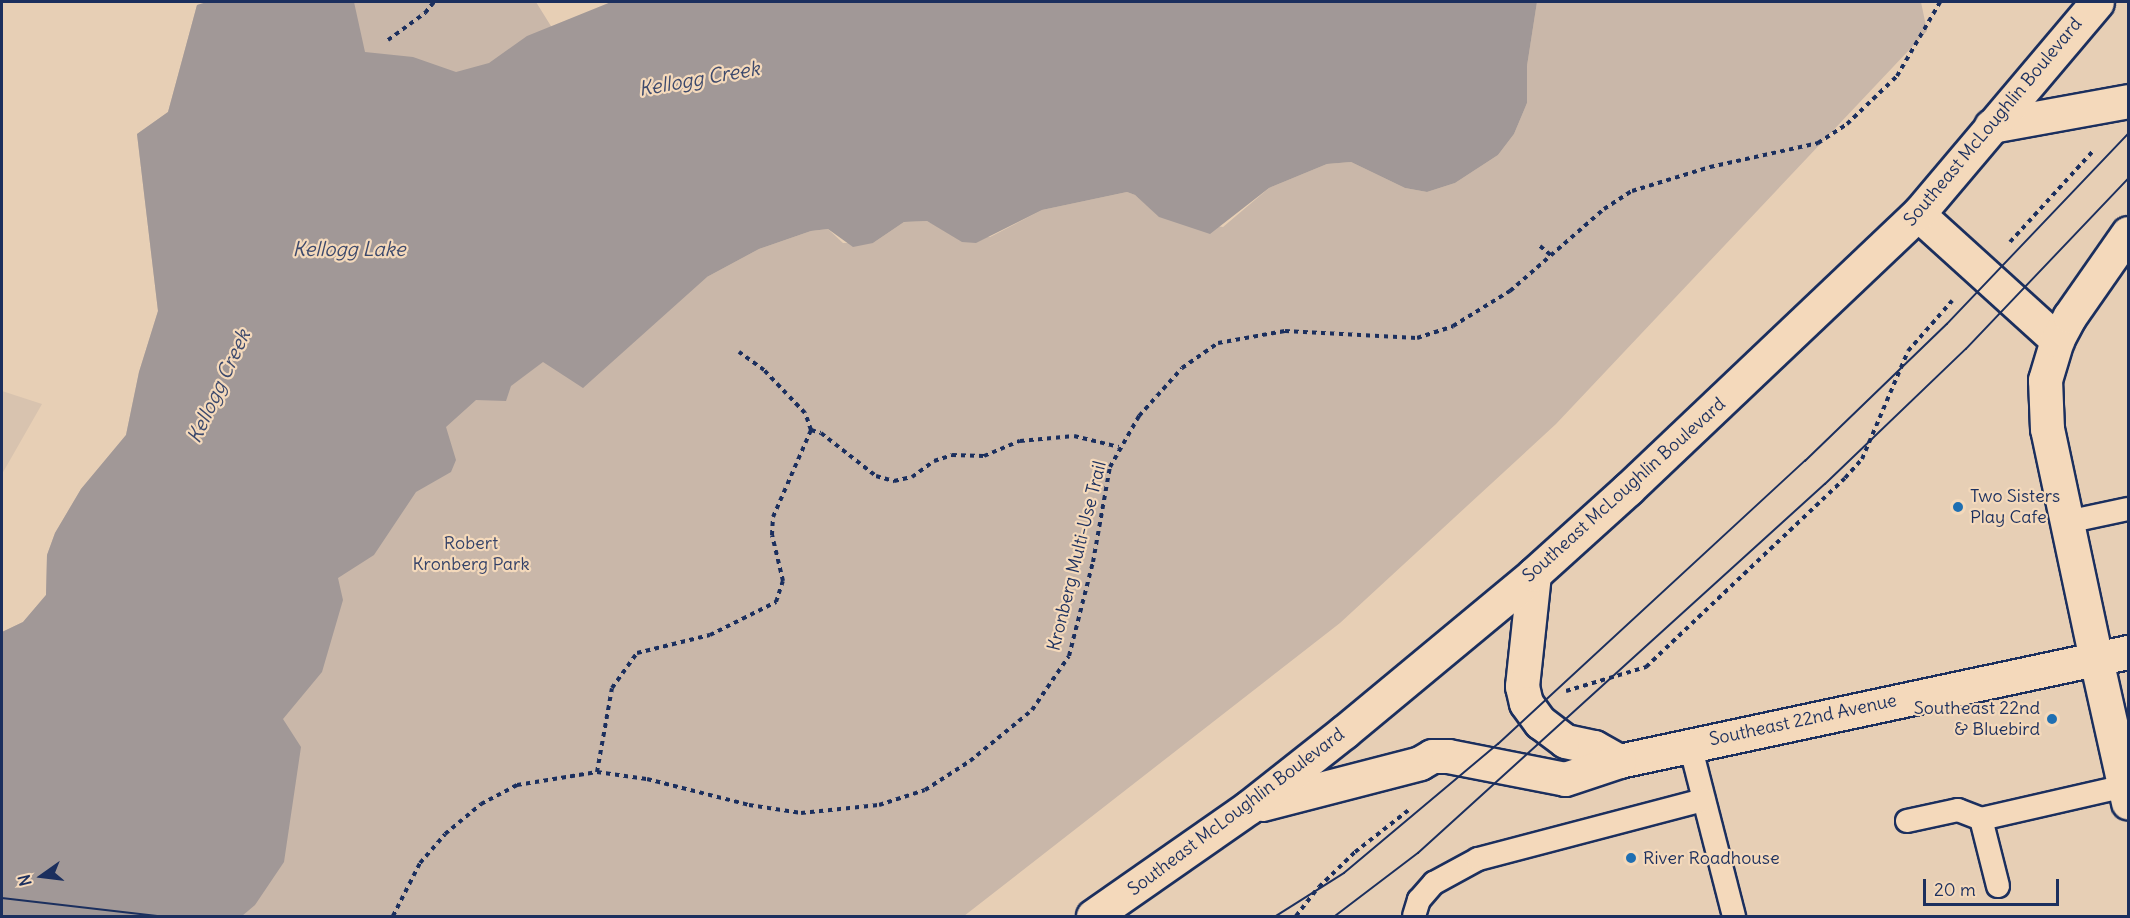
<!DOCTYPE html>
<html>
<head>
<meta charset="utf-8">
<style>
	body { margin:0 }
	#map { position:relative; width:2130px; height:918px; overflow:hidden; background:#e7cfb5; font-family:Delius,sans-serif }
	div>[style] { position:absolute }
	.built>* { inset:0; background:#d8c3af }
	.green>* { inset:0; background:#c9b7a9 }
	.water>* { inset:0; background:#a19897 }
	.path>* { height:4px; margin-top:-2px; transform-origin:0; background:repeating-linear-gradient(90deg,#1b2f5e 0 4.5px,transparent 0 9px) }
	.roads { filter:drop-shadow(2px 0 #1b2f5e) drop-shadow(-2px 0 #1b2f5e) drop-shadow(0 2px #1b2f5e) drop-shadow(0 -2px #1b2f5e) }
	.service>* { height:22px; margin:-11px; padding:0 11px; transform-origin:11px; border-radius:11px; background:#f4d9bb }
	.minor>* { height:33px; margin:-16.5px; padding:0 16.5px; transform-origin:16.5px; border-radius:16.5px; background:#f4d9bb }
	.tertiary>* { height:33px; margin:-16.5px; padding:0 16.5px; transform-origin:16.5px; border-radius:16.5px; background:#f4d9bb }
	.primary>* { height:33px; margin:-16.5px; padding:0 16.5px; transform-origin:16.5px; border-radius:16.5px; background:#f4d9bb }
	.tram>* { height:1.5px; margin:-0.75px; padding:0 0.75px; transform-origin:0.75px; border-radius:0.75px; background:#1b2f5e }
	.dots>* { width:16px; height:16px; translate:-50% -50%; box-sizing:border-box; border:3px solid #f4d9bb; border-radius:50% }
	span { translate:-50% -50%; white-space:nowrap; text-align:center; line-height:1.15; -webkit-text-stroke:4.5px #f4d9bb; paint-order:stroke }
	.street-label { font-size:18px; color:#1b2f5e }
	.poi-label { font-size:18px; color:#1b2f5e }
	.left { translate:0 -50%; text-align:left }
	.right { translate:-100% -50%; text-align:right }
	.park-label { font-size:18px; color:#354369 }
	.water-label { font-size:20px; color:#3c496c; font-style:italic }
	.frame { position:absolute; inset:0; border:3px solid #1b2f5e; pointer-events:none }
	.north { position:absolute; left:12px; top:846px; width:60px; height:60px; -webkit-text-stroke:4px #f4d9bb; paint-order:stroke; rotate:256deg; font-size:16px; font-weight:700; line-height:24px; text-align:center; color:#1b2f5e }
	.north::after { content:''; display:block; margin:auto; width:21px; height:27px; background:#1b2f5e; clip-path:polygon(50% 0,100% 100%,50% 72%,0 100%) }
	.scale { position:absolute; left:1923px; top:879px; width:136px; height:27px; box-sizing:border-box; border:3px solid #1b2f5e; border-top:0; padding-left:8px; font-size:18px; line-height:21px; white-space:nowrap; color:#1b2f5e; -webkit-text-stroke:4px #f4d9bb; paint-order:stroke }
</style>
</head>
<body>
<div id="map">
	<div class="built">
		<i style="clip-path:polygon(2px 391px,42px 404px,2px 474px)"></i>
	</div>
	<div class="green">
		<i style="clip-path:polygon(207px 2px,536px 2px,707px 277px,759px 249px,811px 231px,828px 229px,843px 243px,873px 243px,904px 222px,927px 221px,943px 229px,990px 237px,1042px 210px,1127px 192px,1135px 195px,1160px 217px,1223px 227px,1269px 188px,1327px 164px,1351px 162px,1405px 188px,1427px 192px,1455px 183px,1498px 155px,1514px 134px,1527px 103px,1527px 66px,1537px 2px,1921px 2px,1927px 31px,1556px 424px,1340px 623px,964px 916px,195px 916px,2px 632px,23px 622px,46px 595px,47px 555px,55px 533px,81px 489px,126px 435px,139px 372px,158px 311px,137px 134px,168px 112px,197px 5px)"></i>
	</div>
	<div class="water">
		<i style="clip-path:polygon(207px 2px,354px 2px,365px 52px,413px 57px,456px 72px,489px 63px,527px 36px,611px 2px,1537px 2px,1527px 66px,1527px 103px,1514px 134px,1498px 155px,1455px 183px,1427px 192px,1405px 188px,1351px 162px,1327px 164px,1269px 188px,1210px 234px,1159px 217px,1135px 195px,1127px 192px,1042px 210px,976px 243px,962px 242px,927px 221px,904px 222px,873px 243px,853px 247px,828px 229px,811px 231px,759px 249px,707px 277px,583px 388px,543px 362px,511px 386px,506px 401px,476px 400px,446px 427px,456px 460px,451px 472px,416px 492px,374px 555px,338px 578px,343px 600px,322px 672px,283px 719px,301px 747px,284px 862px,255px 905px,242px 916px,2px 916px,2px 632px,23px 622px,46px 595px,47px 555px,55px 533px,81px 489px,126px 435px,139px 372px,158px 311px,137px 134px,168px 112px,197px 5px)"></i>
	</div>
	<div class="path">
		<i style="left:388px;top:40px;width:46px;rotate:-36.1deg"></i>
		<i style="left:425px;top:13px;width:14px;rotate:-51deg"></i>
		<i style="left:2010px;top:242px;width:125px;rotate:-47.6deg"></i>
		<i style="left:1540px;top:246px;width:17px;rotate:40deg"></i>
		<i style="left:811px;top:430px;width:10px;rotate:17deg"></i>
		<i style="left:821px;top:433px;width:70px;rotate:38deg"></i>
		<i style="left:876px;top:476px;width:19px;rotate:16deg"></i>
		<i style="left:894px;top:481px;width:18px;rotate:-13deg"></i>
		<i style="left:912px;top:477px;width:27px;rotate:-36deg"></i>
		<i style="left:934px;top:461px;width:19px;rotate:-18deg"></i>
		<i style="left:952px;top:455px;width:32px;rotate:2deg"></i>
		<i style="left:984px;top:456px;width:39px;rotate:-23deg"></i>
		<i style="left:1020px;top:441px;width:54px;rotate:-5.3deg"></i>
		<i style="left:1074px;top:436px;width:46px;rotate:13.7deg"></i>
		<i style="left:1566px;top:691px;width:84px;rotate:-16.7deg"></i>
		<i style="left:1646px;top:667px;width:274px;rotate:-43.5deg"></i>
		<i style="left:1845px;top:478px;width:25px;rotate:-48deg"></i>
		<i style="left:1862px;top:459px;width:117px;rotate:-66.9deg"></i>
		<i style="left:1908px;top:351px;width:67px;rotate:-48.7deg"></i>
		<i style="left:597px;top:772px;width:85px;rotate:-79.9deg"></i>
		<i style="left:612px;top:688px;width:43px;rotate:-54.5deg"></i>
		<i style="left:637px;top:653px;width:75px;rotate:-13.9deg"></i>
		<i style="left:710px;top:635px;width:74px;rotate:-26.6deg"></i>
		<i style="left:776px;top:602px;width:22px;rotate:-72deg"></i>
		<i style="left:783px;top:581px;width:47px;rotate:-103.4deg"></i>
		<i style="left:772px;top:535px;width:18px;rotate:-87deg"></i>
		<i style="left:773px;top:517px;width:95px;rotate:-66.4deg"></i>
		<i style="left:811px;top:430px;width:18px;rotate:-109deg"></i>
		<i style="left:805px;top:413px;width:59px;rotate:-133.6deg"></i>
		<i style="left:764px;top:370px;width:31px;rotate:-144deg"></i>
		<i style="left:393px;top:916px;width:59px;rotate:-63deg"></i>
		<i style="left:420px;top:863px;width:38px;rotate:-49deg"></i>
		<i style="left:445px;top:834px;width:47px;rotate:-39.8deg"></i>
		<i style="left:481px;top:804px;width:41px;rotate:-27.8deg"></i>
		<i style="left:517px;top:785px;width:81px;rotate:-9.2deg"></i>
		<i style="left:597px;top:772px;width:50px;rotate:8deg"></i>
		<i style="left:647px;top:779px;width:105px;rotate:14.3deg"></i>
		<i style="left:749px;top:805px;width:53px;rotate:8.7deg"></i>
		<i style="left:801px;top:813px;width:78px;rotate:-5.9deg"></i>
		<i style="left:879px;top:805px;width:48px;rotate:-18.1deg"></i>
		<i style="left:925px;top:790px;width:54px;rotate:-32.8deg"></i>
		<i style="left:970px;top:761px;width:80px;rotate:-39.4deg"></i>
		<i style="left:1032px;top:710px;width:65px;rotate:-55.6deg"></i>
		<i style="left:1069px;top:656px;width:97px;rotate:-75.7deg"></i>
		<i style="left:1093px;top:562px;width:97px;rotate:-79.9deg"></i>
		<i style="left:1110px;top:467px;width:59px;rotate:-60.4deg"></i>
		<i style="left:1139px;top:416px;width:64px;rotate:-48.1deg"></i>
		<i style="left:1182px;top:368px;width:44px;rotate:-34.8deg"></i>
		<i style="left:1218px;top:343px;width:68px;rotate:-10.2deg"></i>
		<i style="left:1285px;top:331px;width:132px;rotate:3deg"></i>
		<i style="left:1417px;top:338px;width:38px;rotate:-18deg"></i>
		<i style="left:1453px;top:326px;width:67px;rotate:-31.6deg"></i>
		<i style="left:1510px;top:291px;width:125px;rotate:-41.1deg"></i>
		<i style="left:1604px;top:209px;width:33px;rotate:-33deg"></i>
		<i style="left:1632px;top:191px;width:82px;rotate:-17.1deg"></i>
		<i style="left:1710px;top:167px;width:111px;rotate:-12.5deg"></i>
		<i style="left:1818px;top:143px;width:35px;rotate:-33deg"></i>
		<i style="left:1847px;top:124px;width:69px;rotate:-43.8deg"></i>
		<i style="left:1897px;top:76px;width:86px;rotate:-59.8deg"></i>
		<i style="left:1296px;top:916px;width:37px;rotate:-52deg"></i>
		<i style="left:1319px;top:887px;width:50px;rotate:-44.2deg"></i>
		<i style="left:1355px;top:852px;width:70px;rotate:-38deg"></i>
	</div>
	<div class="roads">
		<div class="service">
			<i style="left:2067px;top:522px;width:62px;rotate:-12deg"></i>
			<i style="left:1690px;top:745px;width:177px;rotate:75.6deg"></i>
			<i style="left:1907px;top:821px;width:52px;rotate:-12.2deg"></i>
			<i style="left:1958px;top:810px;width:25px;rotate:21deg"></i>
			<i style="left:1998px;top:886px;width:69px;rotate:-104.2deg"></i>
			<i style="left:1981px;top:819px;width:148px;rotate:-12.9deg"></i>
			<i style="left:1414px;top:916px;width:17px;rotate:-73deg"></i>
			<i style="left:1419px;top:900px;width:23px;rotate:-49deg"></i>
			<i style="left:1434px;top:883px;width:50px;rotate:-28.6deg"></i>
			<i style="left:1478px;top:859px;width:233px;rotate:-14.7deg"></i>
		</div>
		<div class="minor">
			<i style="left:2096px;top:659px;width:147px;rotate:77.4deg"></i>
		</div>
		<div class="tertiary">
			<i style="left:1991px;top:126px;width:139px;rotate:-10.3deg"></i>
			<i style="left:1918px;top:214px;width:188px;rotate:42.2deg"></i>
			<i style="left:2096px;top:659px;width:235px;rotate:-102deg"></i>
			<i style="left:2047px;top:429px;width:49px;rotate:-92.3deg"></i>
			<i style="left:2045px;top:380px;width:42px;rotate:-73.3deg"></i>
			<i style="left:2057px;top:340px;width:27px;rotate:-62deg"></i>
			<i style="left:2070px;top:316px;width:101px;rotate:-55.1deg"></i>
			<i style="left:1619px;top:761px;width:521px;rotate:-12.09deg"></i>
		</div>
		<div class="primary">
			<i style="left:1534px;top:574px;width:113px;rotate:96.1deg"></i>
			<i style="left:1522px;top:686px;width:17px;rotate:77deg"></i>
			<i style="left:1526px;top:703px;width:24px;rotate:54deg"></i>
			<i style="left:1540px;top:722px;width:31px;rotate:37deg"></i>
			<i style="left:1565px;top:741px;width:30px;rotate:12deg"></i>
			<i style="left:1594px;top:747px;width:29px;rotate:29deg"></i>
			<i style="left:1262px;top:804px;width:163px;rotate:-14.5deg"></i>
			<i style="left:1420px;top:763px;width:14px;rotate:-30deg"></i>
			<i style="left:1432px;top:756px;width:16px"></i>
			<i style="left:1448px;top:756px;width:119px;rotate:11.1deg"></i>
			<i style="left:1565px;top:779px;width:57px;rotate:-18.4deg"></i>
			<i style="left:1093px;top:916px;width:190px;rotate:-34.9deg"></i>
			<i style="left:1249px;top:807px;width:121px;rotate:-38.3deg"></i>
			<i style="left:1344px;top:732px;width:247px;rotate:-39.7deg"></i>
			<i style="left:1534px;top:574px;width:127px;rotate:-42.1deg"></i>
			<i style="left:1628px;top:489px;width:400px;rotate:-43.5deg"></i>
			<i style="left:1918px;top:214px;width:277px;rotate:-49.8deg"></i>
		</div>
	</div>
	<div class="tram">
		<i style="left:2px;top:898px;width:156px;rotate:6.6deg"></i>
		<i style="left:1276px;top:916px;width:80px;rotate:-32.3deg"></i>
		<i style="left:1344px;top:873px;width:201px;rotate:-40deg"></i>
		<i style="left:1498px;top:744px;width:418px;rotate:-42.7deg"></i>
		<i style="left:1805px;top:461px;width:197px;rotate:-44deg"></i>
		<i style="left:1947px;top:324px;width:262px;rotate:-46.4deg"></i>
		<i style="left:1335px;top:916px;width:104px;rotate:-37.2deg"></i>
		<i style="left:1418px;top:853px;width:549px;rotate:-42.2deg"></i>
		<i style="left:1825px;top:484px;width:195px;rotate:-43.8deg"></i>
		<i style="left:1966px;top:349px;width:235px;rotate:-46.4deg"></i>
	</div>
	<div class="dots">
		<i style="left:1958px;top:507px;background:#1f6fb2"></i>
		<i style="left:2052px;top:719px;background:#1f6fb2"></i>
		<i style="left:1631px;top:858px;background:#1f6fb2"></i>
	</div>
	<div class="street-label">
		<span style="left:1993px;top:122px;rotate:-50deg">Southeast McLoughlin Boulevard</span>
		<span style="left:1624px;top:490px;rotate:-42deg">Southeast McLoughlin Boulevard</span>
		<span style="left:1077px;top:556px;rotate:-76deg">Kronberg Multi-Use Trail</span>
		<span style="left:1803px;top:720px;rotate:-12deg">Southeast 22nd Avenue</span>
		<span style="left:1236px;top:812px;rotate:-37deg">Southeast McLoughlin Boulevard</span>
	</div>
	<div class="poi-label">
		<span class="left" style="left:1970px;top:507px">Two Sisters<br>Play Cafe</span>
		<span class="right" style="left:2040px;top:719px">Southeast 22nd<br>&amp; Bluebird</span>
		<span class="left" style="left:1643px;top:858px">River Roadhouse</span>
	</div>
	<div class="park-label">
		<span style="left:471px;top:554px">Robert<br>Kronberg Park</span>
	</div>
	<div class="water-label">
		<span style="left:699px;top:78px;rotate:-10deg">Kellogg Creek</span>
		<span style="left:349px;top:248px">Kellogg Lake</span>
		<span style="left:218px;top:386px;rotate:-65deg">Kellogg Creek</span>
	</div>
	<div class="frame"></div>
	<div class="north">N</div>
	<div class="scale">20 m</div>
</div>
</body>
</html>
